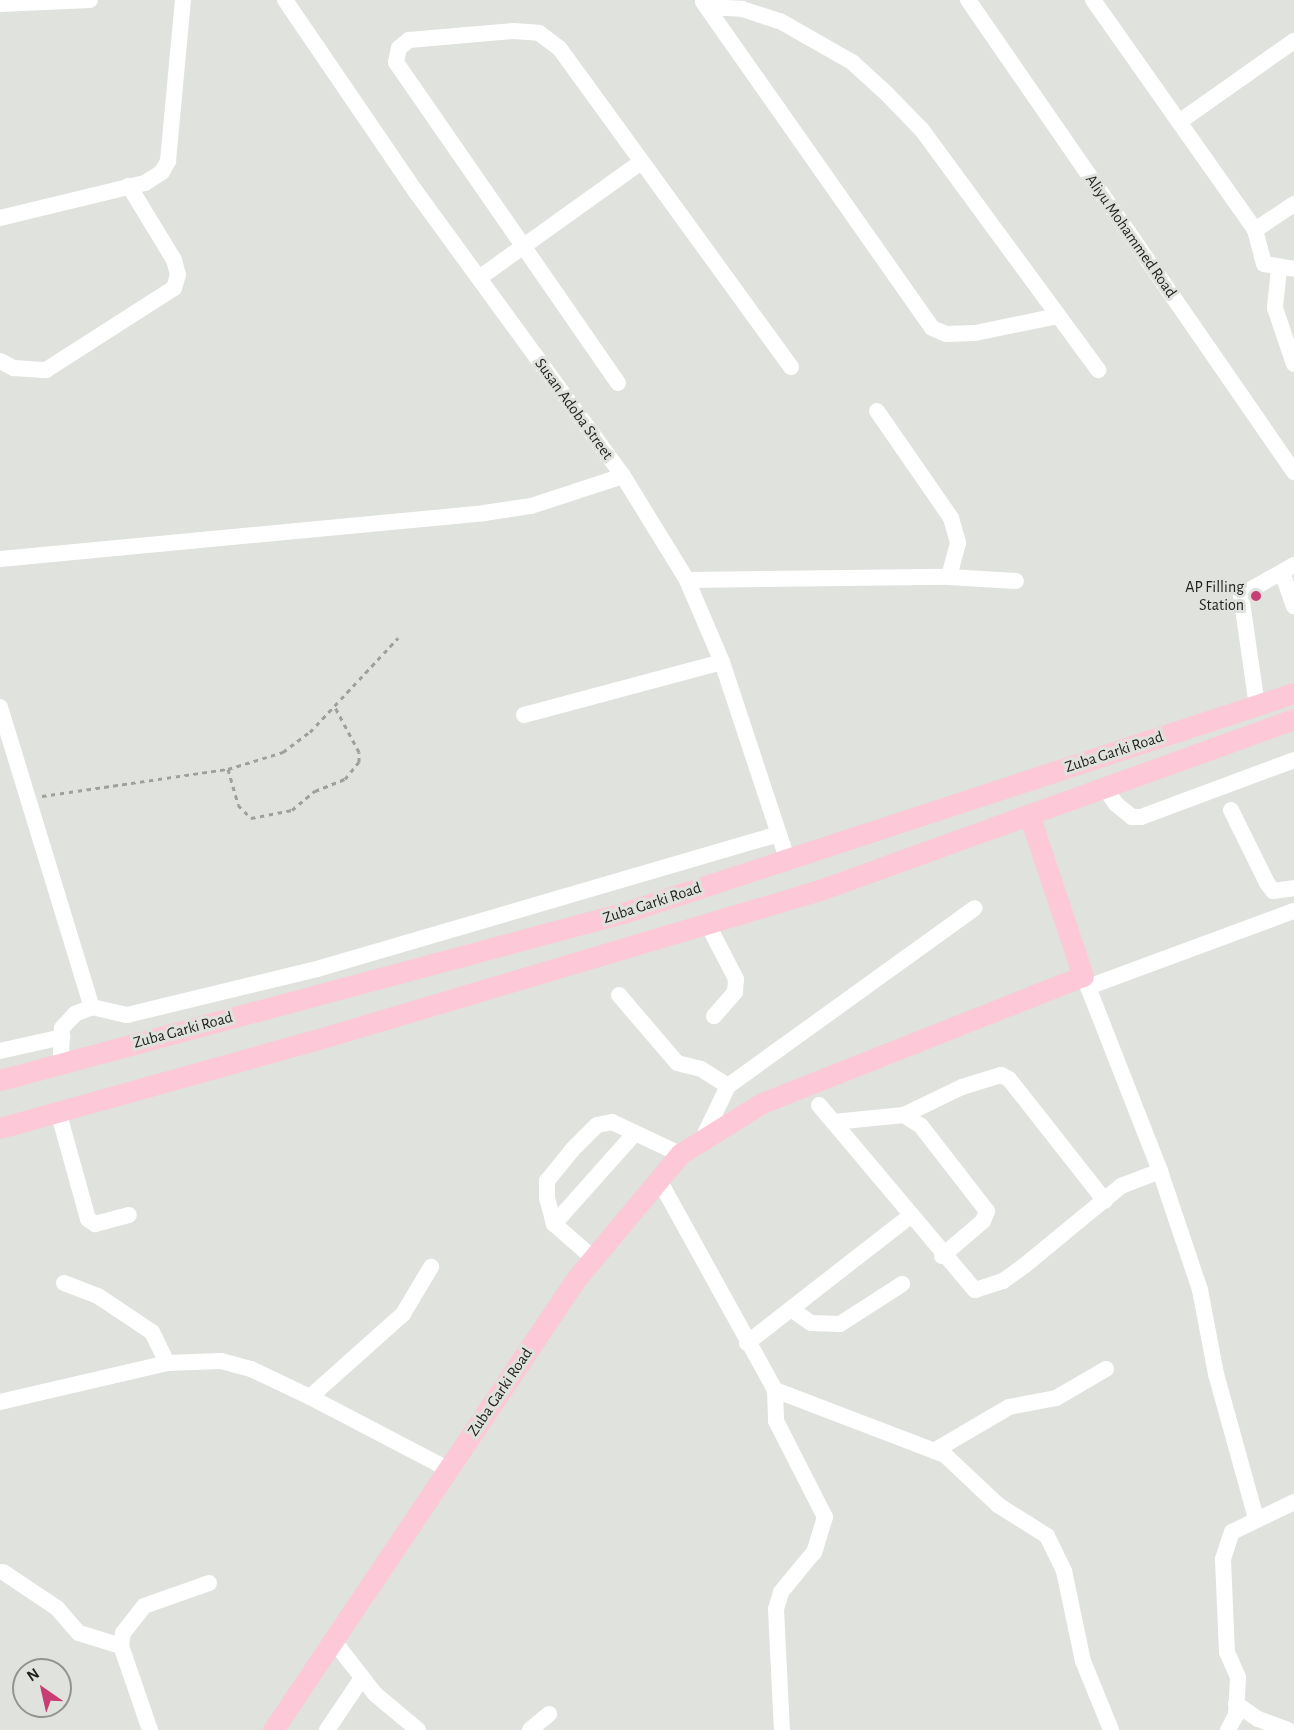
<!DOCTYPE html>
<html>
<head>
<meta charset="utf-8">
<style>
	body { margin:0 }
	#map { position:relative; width:1294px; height:1730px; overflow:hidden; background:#dfe2dd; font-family:"Alegreya Sans",sans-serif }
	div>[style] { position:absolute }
	.path>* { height:3px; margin-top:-1.5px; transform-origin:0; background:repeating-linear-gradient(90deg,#9ea09d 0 4.5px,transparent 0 9px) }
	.minor>* { height:16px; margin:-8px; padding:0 8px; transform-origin:8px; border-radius:8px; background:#fff }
	.major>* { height:21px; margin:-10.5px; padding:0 10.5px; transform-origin:10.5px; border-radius:10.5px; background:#fdc8d8 }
	.dots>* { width:16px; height:16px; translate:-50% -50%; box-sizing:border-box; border:3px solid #dfe2dd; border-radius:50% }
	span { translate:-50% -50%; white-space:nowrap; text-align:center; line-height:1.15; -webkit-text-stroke:6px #dfe2dd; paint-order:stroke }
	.street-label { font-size:16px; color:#1f201f }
	.poi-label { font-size:16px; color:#1f201f }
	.right { translate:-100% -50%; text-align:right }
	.north { position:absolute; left:12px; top:1658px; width:60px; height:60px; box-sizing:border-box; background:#dfe2dd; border:2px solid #929491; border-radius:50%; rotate:326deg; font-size:16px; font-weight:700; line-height:24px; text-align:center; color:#1f201f }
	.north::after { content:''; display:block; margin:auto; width:21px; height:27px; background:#c83d73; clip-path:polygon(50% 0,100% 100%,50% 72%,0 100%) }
</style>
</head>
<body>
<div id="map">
	<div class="path">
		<i style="left:228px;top:769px;width:37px;rotate:74deg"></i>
		<i style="left:238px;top:805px;width:18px;rotate:45deg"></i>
		<i style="left:251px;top:818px;width:42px;rotate:-11deg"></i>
		<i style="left:292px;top:810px;width:30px;rotate:-40deg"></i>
		<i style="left:315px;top:791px;width:32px;rotate:-22deg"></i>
		<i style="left:345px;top:779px;width:22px;rotate:-51deg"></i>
		<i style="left:359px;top:762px;width:10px;rotate:-90deg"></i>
		<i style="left:359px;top:752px;width:51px;rotate:-118.1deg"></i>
		<i style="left:42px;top:796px;width:188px;rotate:-8.3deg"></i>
		<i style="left:228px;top:769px;width:58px;rotate:-17.2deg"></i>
		<i style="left:283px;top:752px;width:34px;rotate:-37deg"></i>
		<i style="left:310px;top:732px;width:129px;rotate:-46.9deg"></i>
	</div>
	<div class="minor">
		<i style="left:285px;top:0;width:232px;rotate:55.7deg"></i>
		<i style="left:416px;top:192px;width:351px;rotate:53.9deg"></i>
		<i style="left:623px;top:476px;width:122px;rotate:58.4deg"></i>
		<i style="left:687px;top:580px;width:89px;rotate:66.9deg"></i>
		<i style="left:722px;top:662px;width:207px;rotate:71.7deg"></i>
		<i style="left:968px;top:0;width:574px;rotate:55.37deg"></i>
		<i style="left:1093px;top:0;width:281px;rotate:54.8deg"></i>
		<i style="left:1255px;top:230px;width:35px;rotate:75deg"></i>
		<i style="left:1264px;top:264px;width:30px;rotate:9deg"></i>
		<i style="left:703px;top:2px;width:398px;rotate:54.9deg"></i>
		<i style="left:932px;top:328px;width:15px;rotate:23deg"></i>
		<i style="left:946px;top:334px;width:29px;rotate:-2deg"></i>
		<i style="left:975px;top:333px;width:85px;rotate:-11.6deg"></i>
		<i style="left:0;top:4px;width:90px;rotate:-2.5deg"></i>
		<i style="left:707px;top:7px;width:35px;rotate:3deg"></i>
		<i style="left:742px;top:9px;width:40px;rotate:18deg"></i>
		<i style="left:780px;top:21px;width:83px;rotate:29.7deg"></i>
		<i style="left:852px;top:62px;width:47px;rotate:42.4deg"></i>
		<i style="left:887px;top:94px;width:50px;rotate:45.8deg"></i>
		<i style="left:922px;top:130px;width:298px;rotate:53.7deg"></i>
		<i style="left:1179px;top:122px;width:141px;rotate:-35.2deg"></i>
		<i style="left:0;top:218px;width:149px;rotate:-13.6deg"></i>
		<i style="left:145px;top:183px;width:20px;rotate:-33deg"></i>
		<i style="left:162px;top:172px;width:13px;rotate:-61deg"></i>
		<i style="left:168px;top:161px;width:162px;rotate:-84.7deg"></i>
		<i style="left:1255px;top:230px;width:47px;rotate:-33.7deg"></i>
		<i style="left:1279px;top:269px;width:39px;rotate:96deg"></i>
		<i style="left:1275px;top:308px;width:59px;rotate:71.3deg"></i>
		<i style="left:479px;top:278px;width:199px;rotate:-35.6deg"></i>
		<i style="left:0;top:361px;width:16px;rotate:27deg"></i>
		<i style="left:14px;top:368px;width:32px;rotate:4deg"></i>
		<i style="left:46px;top:370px;width:152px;rotate:-32.6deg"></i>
		<i style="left:174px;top:288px;width:14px;rotate:-73deg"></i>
		<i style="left:178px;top:275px;width:16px;rotate:-105deg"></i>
		<i style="left:174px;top:260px;width:87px;rotate:-121.3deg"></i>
		<i style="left:618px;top:383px;width:390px;rotate:-124.7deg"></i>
		<i style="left:396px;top:62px;width:14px;rotate:-78deg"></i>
		<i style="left:399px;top:48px;width:13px;rotate:-39deg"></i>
		<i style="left:409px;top:40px;width:104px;rotate:-4.9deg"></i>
		<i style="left:513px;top:31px;width:26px;rotate:4deg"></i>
		<i style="left:539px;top:33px;width:26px;rotate:37deg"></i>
		<i style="left:560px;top:49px;width:393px;rotate:54deg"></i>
		<i style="left:877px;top:411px;width:130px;rotate:55.3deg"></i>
		<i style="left:951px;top:518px;width:26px;rotate:74deg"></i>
		<i style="left:958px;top:543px;width:35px;rotate:105deg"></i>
		<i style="left:0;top:559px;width:486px;rotate:-5.4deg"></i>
		<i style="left:484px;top:513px;width:48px;rotate:-8.5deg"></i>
		<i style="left:531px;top:506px;width:97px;rotate:-18.1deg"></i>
		<i style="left:1282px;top:572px;width:36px;rotate:71deg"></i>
		<i style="left:687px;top:580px;width:262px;rotate:-0.7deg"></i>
		<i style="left:949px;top:577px;width:67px;rotate:3.4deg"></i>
		<i style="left:1257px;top:706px;width:112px;rotate:-98.2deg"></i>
		<i style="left:1241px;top:595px;width:61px;rotate:-29.5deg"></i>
		<i style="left:0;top:707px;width:314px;rotate:73deg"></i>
		<i style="left:92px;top:1007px;width:18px;rotate:158deg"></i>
		<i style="left:75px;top:1014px;width:19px;rotate:133deg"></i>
		<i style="left:62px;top:1028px;width:35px;rotate:92deg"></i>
		<i style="left:524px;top:715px;width:205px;rotate:-15deg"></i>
		<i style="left:1104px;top:787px;width:21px;rotate:55deg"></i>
		<i style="left:1116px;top:804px;width:21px;rotate:39deg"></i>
		<i style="left:1132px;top:817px;width:9px"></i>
		<i style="left:1141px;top:817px;width:163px;rotate:-20.4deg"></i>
		<i style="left:1231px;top:810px;width:81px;rotate:63.7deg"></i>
		<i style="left:1267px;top:883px;width:10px;rotate:53deg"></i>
		<i style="left:1273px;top:891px;width:21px;rotate:-8deg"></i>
		<i style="left:707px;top:923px;width:63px;rotate:62.6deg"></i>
		<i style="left:736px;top:979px;width:13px;rotate:94deg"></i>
		<i style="left:735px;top:992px;width:32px;rotate:131deg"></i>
		<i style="left:1084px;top:977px;width:11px;rotate:68deg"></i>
		<i style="left:1088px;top:987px;width:220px;rotate:-20.3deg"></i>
		<i style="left:1088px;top:987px;width:198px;rotate:68.6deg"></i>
		<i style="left:1160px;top:1171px;width:126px;rotate:71.4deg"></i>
		<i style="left:1200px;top:1290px;width:86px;rotate:79.2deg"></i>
		<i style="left:1216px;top:1374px;width:149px;rotate:74.5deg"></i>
		<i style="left:619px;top:995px;width:89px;rotate:49.5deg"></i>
		<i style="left:677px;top:1063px;width:25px;rotate:14deg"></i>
		<i style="left:701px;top:1069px;width:32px;rotate:32deg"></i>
		<i style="left:92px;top:1007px;width:36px;rotate:13deg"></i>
		<i style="left:127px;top:1015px;width:195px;rotate:-13.6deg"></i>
		<i style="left:317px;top:969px;width:481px;rotate:-16.3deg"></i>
		<i style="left:0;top:1051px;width:64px;rotate:-12.7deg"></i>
		<i style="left:819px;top:1105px;width:242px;rotate:49.9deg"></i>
		<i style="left:975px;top:1290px;width:29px;rotate:-18deg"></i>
		<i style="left:1003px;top:1281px;width:26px;rotate:-36deg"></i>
		<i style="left:1024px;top:1266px;width:126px;rotate:-39.5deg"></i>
		<i style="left:1121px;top:1186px;width:42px;rotate:-21deg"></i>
		<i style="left:58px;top:1111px;width:112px;rotate:74.5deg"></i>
		<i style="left:88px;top:1219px;width:9px;rotate:36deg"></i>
		<i style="left:95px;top:1224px;width:35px;rotate:-15deg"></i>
		<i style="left:904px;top:1115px;width:64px;rotate:-25.8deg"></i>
		<i style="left:962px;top:1087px;width:41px;rotate:-17.1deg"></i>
		<i style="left:1001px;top:1075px;width:9px;rotate:27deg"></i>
		<i style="left:1009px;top:1079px;width:155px;rotate:51.8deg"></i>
		<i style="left:834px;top:1122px;width:70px;rotate:-5.7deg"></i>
		<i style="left:904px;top:1115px;width:20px;rotate:33deg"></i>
		<i style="left:921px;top:1126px;width:108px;rotate:52.2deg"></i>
		<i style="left:987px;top:1211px;width:11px;rotate:112deg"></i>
		<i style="left:983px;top:1221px;width:54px;rotate:139.5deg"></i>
		<i style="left:701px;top:1142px;width:62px;rotate:-64.3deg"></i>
		<i style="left:728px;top:1086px;width:304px;rotate:-35.8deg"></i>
		<i style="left:658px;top:1178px;width:242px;rotate:61.1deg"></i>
		<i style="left:775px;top:1390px;width:182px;rotate:20.9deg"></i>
		<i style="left:945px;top:1455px;width:73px;rotate:43.3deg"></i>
		<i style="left:998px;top:1505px;width:58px;rotate:32.3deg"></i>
		<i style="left:1047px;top:1536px;width:39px;rotate:64deg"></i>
		<i style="left:1064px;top:1571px;width:92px;rotate:78.1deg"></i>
		<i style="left:1083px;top:1661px;width:74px;rotate:67.9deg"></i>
		<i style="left:554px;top:1224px;width:122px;rotate:-48.3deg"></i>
		<i style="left:593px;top:1258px;width:52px;rotate:-138.9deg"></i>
		<i style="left:554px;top:1224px;width:27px;rotate:-105deg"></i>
		<i style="left:547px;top:1198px;width:17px;rotate:-90deg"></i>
		<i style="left:547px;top:1181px;width:40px;rotate:-51deg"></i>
		<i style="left:572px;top:1150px;width:35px;rotate:-45deg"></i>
		<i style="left:597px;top:1125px;width:15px;rotate:-11deg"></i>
		<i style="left:612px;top:1122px;width:75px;rotate:25.2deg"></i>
		<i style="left:64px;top:1283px;width:36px;rotate:21deg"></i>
		<i style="left:98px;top:1296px;width:65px;rotate:33.7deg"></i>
		<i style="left:152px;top:1332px;width:34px;rotate:64deg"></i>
		<i style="left:791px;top:1309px;width:24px;rotate:35deg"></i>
		<i style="left:811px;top:1323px;width:29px;rotate:2deg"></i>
		<i style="left:840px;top:1324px;width:74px;rotate:-32.8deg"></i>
		<i style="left:747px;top:1343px;width:207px;rotate:-37.9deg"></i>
		<i style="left:775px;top:1390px;width:31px;rotate:88deg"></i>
		<i style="left:776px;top:1421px;width:108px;rotate:63deg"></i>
		<i style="left:825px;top:1517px;width:37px;rotate:107deg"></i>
		<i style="left:814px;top:1552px;width:52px;rotate:129.5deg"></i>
		<i style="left:781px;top:1592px;width:18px;rotate:106deg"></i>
		<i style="left:776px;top:1609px;width:121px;rotate:87.2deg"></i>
		<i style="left:310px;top:1397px;width:125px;rotate:-41.7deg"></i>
		<i style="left:403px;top:1314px;width:55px;rotate:-59.2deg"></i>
		<i style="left:0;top:1402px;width:171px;rotate:-13.1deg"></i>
		<i style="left:167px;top:1363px;width:54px;rotate:-2.1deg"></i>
		<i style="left:221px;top:1361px;width:31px;rotate:15deg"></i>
		<i style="left:251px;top:1369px;width:65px;rotate:25.4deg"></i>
		<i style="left:310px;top:1397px;width:156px;rotate:27.6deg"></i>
		<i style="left:934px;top:1451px;width:87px;rotate:-30.4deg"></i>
		<i style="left:1009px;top:1407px;width:48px;rotate:-10.8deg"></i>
		<i style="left:1056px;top:1398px;width:58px;rotate:-30.1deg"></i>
		<i style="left:3px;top:1572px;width:65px;rotate:33.7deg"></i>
		<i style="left:57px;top:1608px;width:33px;rotate:49deg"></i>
		<i style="left:79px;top:1633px;width:44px;rotate:17.2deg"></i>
		<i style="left:333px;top:1640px;width:68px;rotate:52.1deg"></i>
		<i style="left:375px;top:1694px;width:56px;rotate:39.9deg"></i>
		<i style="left:1236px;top:1704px;width:27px;rotate:34deg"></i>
		<i style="left:1258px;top:1719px;width:32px;rotate:20deg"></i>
		<i style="left:150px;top:1730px;width:89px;rotate:-109deg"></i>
		<i style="left:121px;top:1646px;width:13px;rotate:-81deg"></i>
		<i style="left:123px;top:1633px;width:34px;rotate:-52deg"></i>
		<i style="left:144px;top:1606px;width:69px;rotate:-19.5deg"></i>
		<i style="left:327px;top:1730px;width:63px;rotate:-56.1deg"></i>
		<i style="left:530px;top:1730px;width:25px;rotate:-40deg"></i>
		<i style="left:1228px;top:1730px;width:17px;rotate:-62deg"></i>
		<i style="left:1236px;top:1715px;width:38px;rotate:-87deg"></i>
		<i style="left:1238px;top:1677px;width:27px;rotate:-114deg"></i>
		<i style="left:1227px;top:1652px;width:93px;rotate:-92.5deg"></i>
		<i style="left:1223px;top:1559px;width:28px;rotate:-72deg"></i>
		<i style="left:1232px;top:1532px;width:69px;rotate:-25.8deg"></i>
	</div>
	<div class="major">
		<i style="left:0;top:1080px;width:645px;rotate:-15.01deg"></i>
		<i style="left:623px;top:913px;width:706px;rotate:-18.15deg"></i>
		<i style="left:0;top:1128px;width:334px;rotate:-15.6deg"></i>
		<i style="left:322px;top:1038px;width:520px;rotate:-16.55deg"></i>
		<i style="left:820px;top:890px;width:504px;rotate:-19.84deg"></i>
		<i style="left:273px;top:1730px;width:543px;rotate:-56.11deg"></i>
		<i style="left:576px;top:1279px;width:163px;rotate:-50.2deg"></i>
		<i style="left:680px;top:1154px;width:97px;rotate:-31.9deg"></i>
		<i style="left:762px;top:1103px;width:345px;rotate:-21.6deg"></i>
		<i style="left:1083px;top:976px;width:170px;rotate:-108.5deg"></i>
	</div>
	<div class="dots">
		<i style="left:1256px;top:596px;background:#c83d73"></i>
	</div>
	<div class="street-label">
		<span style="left:1131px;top:236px;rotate:55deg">Aliyu Mohammed Road</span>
		<span style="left:574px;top:409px;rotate:54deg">Susan Adoba Street</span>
		<span style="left:1114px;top:752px;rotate:-18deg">Zuba Garki Road</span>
		<span style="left:652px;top:903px;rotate:-18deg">Zuba Garki Road</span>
		<span style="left:183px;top:1030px;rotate:-15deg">Zuba Garki Road</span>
		<span style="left:500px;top:1392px;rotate:-56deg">Zuba Garki Road</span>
	</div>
	<div class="poi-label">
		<span class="right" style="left:1244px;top:596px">AP Filling<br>Station</span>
	</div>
	<div class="north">N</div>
</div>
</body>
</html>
